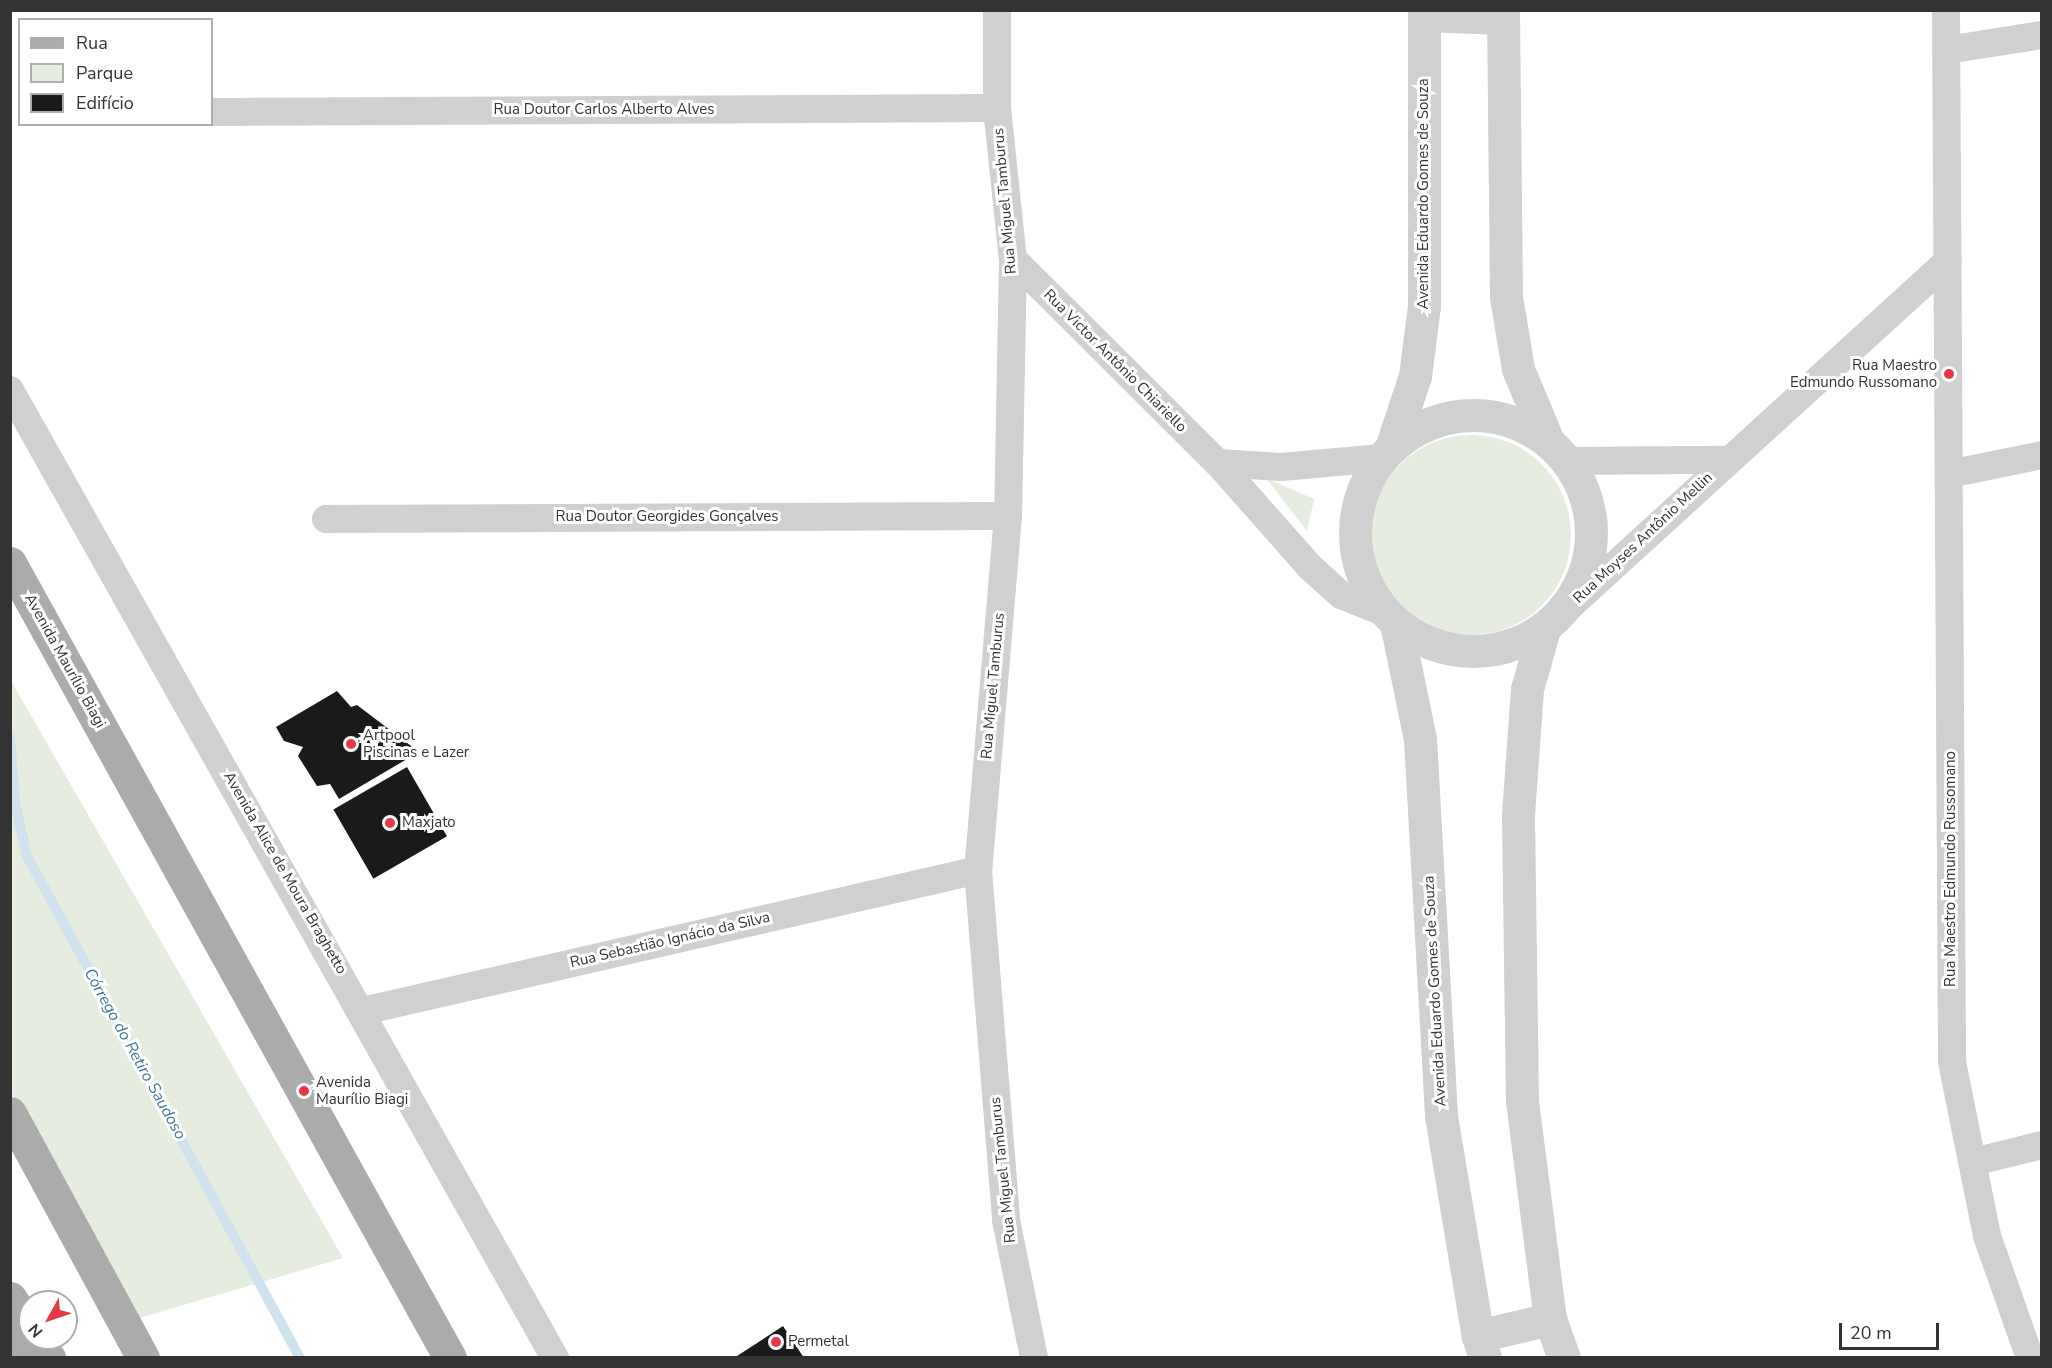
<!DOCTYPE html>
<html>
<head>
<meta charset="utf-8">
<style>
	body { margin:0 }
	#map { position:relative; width:2052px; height:1368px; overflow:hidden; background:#fff; font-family:"Nunito Sans",sans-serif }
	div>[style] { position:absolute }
	.green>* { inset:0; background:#e6ecdf }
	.round { border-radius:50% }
	.stream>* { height:10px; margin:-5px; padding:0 5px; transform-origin:5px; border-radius:5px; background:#cfe2ee }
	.building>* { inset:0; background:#1a1a1a; transform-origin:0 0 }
	.minor>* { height:28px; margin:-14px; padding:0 14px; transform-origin:14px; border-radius:14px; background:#d0d0d0 }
	.tertiary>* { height:33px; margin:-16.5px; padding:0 16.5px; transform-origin:16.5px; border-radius:16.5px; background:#d0d0d0 }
	.tertiary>.ring { margin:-16.5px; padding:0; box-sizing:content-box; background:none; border:33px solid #d0d0d0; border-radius:50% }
	.primary>* { height:33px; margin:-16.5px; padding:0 16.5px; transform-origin:16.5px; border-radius:16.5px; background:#ababab }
	.dots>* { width:16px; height:16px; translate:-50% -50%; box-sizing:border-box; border:3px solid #fff; border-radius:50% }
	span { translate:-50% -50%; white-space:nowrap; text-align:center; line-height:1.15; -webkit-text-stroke:6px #fff; paint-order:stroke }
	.street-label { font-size:15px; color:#333 }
	.poi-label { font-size:15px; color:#333 }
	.right { translate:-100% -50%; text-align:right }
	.left { translate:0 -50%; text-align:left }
	.water-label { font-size:16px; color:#3f7597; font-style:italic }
	.frame { position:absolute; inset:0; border:12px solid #333; pointer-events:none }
	.legend { position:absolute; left:18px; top:18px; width:195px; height:108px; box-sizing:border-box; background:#fff; border:2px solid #adadad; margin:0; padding:8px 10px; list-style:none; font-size:18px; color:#333 }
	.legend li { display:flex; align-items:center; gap:12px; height:30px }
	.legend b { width:30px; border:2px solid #adadad }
	.north { position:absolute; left:18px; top:1290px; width:60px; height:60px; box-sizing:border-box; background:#fff; border:2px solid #adadad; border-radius:50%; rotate:230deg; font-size:16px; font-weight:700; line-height:24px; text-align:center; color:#333 }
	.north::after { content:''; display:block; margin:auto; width:21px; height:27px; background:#e63946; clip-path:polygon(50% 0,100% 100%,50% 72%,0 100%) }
	.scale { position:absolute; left:1839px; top:1323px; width:100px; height:27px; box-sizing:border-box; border:3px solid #333; border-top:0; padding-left:8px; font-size:18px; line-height:21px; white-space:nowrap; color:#333; -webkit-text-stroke:4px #fff; paint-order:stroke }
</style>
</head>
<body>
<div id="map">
	<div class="green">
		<i class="round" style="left:1371px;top:435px;width:200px;height:200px"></i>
		<i style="clip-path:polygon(1266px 478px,1314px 499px,1307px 531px)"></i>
		<i style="clip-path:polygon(10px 679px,343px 1258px,136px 1319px,11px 1092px)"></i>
	</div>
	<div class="stream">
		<i style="left:10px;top:738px;width:65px;rotate:85.6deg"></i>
		<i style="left:15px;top:803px;width:54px;rotate:77.2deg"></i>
		<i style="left:27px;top:856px;width:571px;rotate:61.46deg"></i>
	</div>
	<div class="building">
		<i style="clip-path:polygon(337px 691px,351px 707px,357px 705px,419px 752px,339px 799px,330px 784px,317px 786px,298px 756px,303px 747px,284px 741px,276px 727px)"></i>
		<i style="left:407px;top:767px;width:80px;height:85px;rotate:60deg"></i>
		<i style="clip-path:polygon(783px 1326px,804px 1358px,734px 1358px)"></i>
	</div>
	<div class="minor">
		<i style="left:997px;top:10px;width:98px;rotate:90deg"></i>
		<i style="left:997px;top:108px;width:152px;rotate:84deg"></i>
		<i style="left:1013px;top:259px;width:257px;rotate:91.1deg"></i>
		<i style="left:1008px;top:516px;width:355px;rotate:94.8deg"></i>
		<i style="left:978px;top:870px;width:351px;rotate:85.4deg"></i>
		<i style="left:1006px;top:1220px;width:141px;rotate:78.5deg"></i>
		<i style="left:1946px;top:10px;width:1052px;rotate:89.67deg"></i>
		<i style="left:1952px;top:1062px;width:177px;rotate:78.6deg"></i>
		<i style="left:1987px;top:1236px;width:129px;rotate:70.6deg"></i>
		<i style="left:1947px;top:50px;width:96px;rotate:-9deg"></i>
		<i style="left:212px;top:112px;width:785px;rotate:-0.29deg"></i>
		<i style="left:1013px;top:259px;width:289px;rotate:44.9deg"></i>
		<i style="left:1218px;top:463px;width:139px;rotate:48.5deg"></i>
		<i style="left:1310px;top:567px;width:42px;rotate:42.1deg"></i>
		<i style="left:1341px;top:595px;width:51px;rotate:22deg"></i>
		<i style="left:10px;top:390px;width:1111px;rotate:60.62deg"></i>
		<i style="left:1566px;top:461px;width:162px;rotate:-0.4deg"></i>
		<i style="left:1218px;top:463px;width:63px;rotate:3.6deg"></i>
		<i style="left:1281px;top:467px;width:101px;rotate:-5.1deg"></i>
		<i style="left:1949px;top:474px;width:95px;rotate:-11.5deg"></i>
		<i style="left:326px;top:519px;width:682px;rotate:-0.25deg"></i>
		<i style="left:1558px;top:617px;width:528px;rotate:-42.39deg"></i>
		<i style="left:363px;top:1011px;width:631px;rotate:-12.91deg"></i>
		<i style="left:1973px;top:1162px;width:71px;rotate:-13.8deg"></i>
	</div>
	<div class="tertiary">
		<i style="left:1503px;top:10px;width:287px;rotate:89.4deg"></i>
		<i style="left:1506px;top:297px;width:73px;rotate:80.5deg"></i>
		<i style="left:1518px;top:369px;width:78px;rotate:67.4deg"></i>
		<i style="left:1424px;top:15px;width:79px;rotate:2.2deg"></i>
		<i class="ring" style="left:1355px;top:415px;width:203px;height:203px"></i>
		<i style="left:1392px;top:445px;width:73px;rotate:-71.6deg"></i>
		<i style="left:1415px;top:376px;width:71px;rotate:-82.7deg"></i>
		<i style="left:1424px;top:306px;width:296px;rotate:-90deg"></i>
		<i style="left:1396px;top:623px;width:118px;rotate:78.3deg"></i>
		<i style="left:1420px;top:739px;width:378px;rotate:86.8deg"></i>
		<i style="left:1441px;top:1116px;width:223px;rotate:80.5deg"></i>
		<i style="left:1478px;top:1336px;width:23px;rotate:72deg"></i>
		<i style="left:1544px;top:629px;width:62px;rotate:105.8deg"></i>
		<i style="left:1527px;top:689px;width:127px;rotate:94.1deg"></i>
		<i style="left:1518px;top:816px;width:285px;rotate:89.2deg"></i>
		<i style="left:1522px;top:1101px;width:220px;rotate:82.7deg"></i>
		<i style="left:1550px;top:1319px;width:41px;rotate:70.3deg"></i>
		<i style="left:1478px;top:1336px;width:74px;rotate:-13.3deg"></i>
	</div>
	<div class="primary">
		<i style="left:10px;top:563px;width:909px;rotate:61.04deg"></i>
		<i style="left:10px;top:1113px;width:279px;rotate:61.5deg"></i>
		<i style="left:10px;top:1298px;width:35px;rotate:55deg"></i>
		<i style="left:10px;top:1346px;width:41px;rotate:17.1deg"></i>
	</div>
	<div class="dots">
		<i style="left:1949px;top:374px;background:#e63946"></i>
		<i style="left:351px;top:744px;background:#e63946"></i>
		<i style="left:390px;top:823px;background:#e63946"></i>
		<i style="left:304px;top:1091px;background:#e63946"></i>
		<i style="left:776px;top:1342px;background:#e63946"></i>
	</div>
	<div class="street-label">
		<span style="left:604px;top:110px">Rua Doutor Carlos Alberto Alves</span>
		<span style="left:1424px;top:194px;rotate:-90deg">Avenida Eduardo Gomes de Souza</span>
		<span style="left:1005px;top:201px;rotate:-95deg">Rua Miguel Tamburus</span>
		<span style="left:1115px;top:361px;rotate:45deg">Rua Victor Antônio Chiariello</span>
		<span style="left:667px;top:517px">Rua Doutor Georgides Gonçalves</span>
		<span style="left:1643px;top:538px;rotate:-43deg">Rua Moyses Antônio Mellin</span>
		<span style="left:65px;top:661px;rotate:61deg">Avenida Maurílio Biagi</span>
		<span style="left:993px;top:686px;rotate:-85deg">Rua Miguel Tamburus</span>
		<span style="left:1951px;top:869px;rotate:-90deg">Rua Maestro Edmundo Russomano</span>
		<span style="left:285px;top:873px;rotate:60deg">Avenida Alice de Moura Braghetto</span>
		<span style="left:670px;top:940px;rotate:-13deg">Rua Sebastião Ignácio da Silva</span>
		<span style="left:1435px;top:991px;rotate:-93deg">Avenida Eduardo Gomes de Souza</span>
		<span style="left:1003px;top:1170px;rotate:-96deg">Rua Miguel Tamburus</span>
	</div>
	<div class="poi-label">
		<span class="right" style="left:1937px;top:374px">Rua Maestro<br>Edmundo Russomano</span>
		<span class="left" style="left:363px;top:744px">Artpool<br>Piscinas e Lazer</span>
		<span class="left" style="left:402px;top:823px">Maxjato</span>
		<span class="left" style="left:316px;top:1091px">Avenida<br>Maurílio Biagi</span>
		<span class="left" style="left:788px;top:1342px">Permetal</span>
	</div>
	<div class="water-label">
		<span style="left:135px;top:1054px;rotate:61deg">Córrego do Retiro Saudoso</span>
	</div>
	<div class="frame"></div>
	<ul class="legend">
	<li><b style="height:8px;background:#ababab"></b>Rua</li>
	<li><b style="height:16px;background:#e6ecdf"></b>Parque</li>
	<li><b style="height:16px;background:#1a1a1a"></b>Edifício</li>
	</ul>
	<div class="north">N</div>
	<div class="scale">20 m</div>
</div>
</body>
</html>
